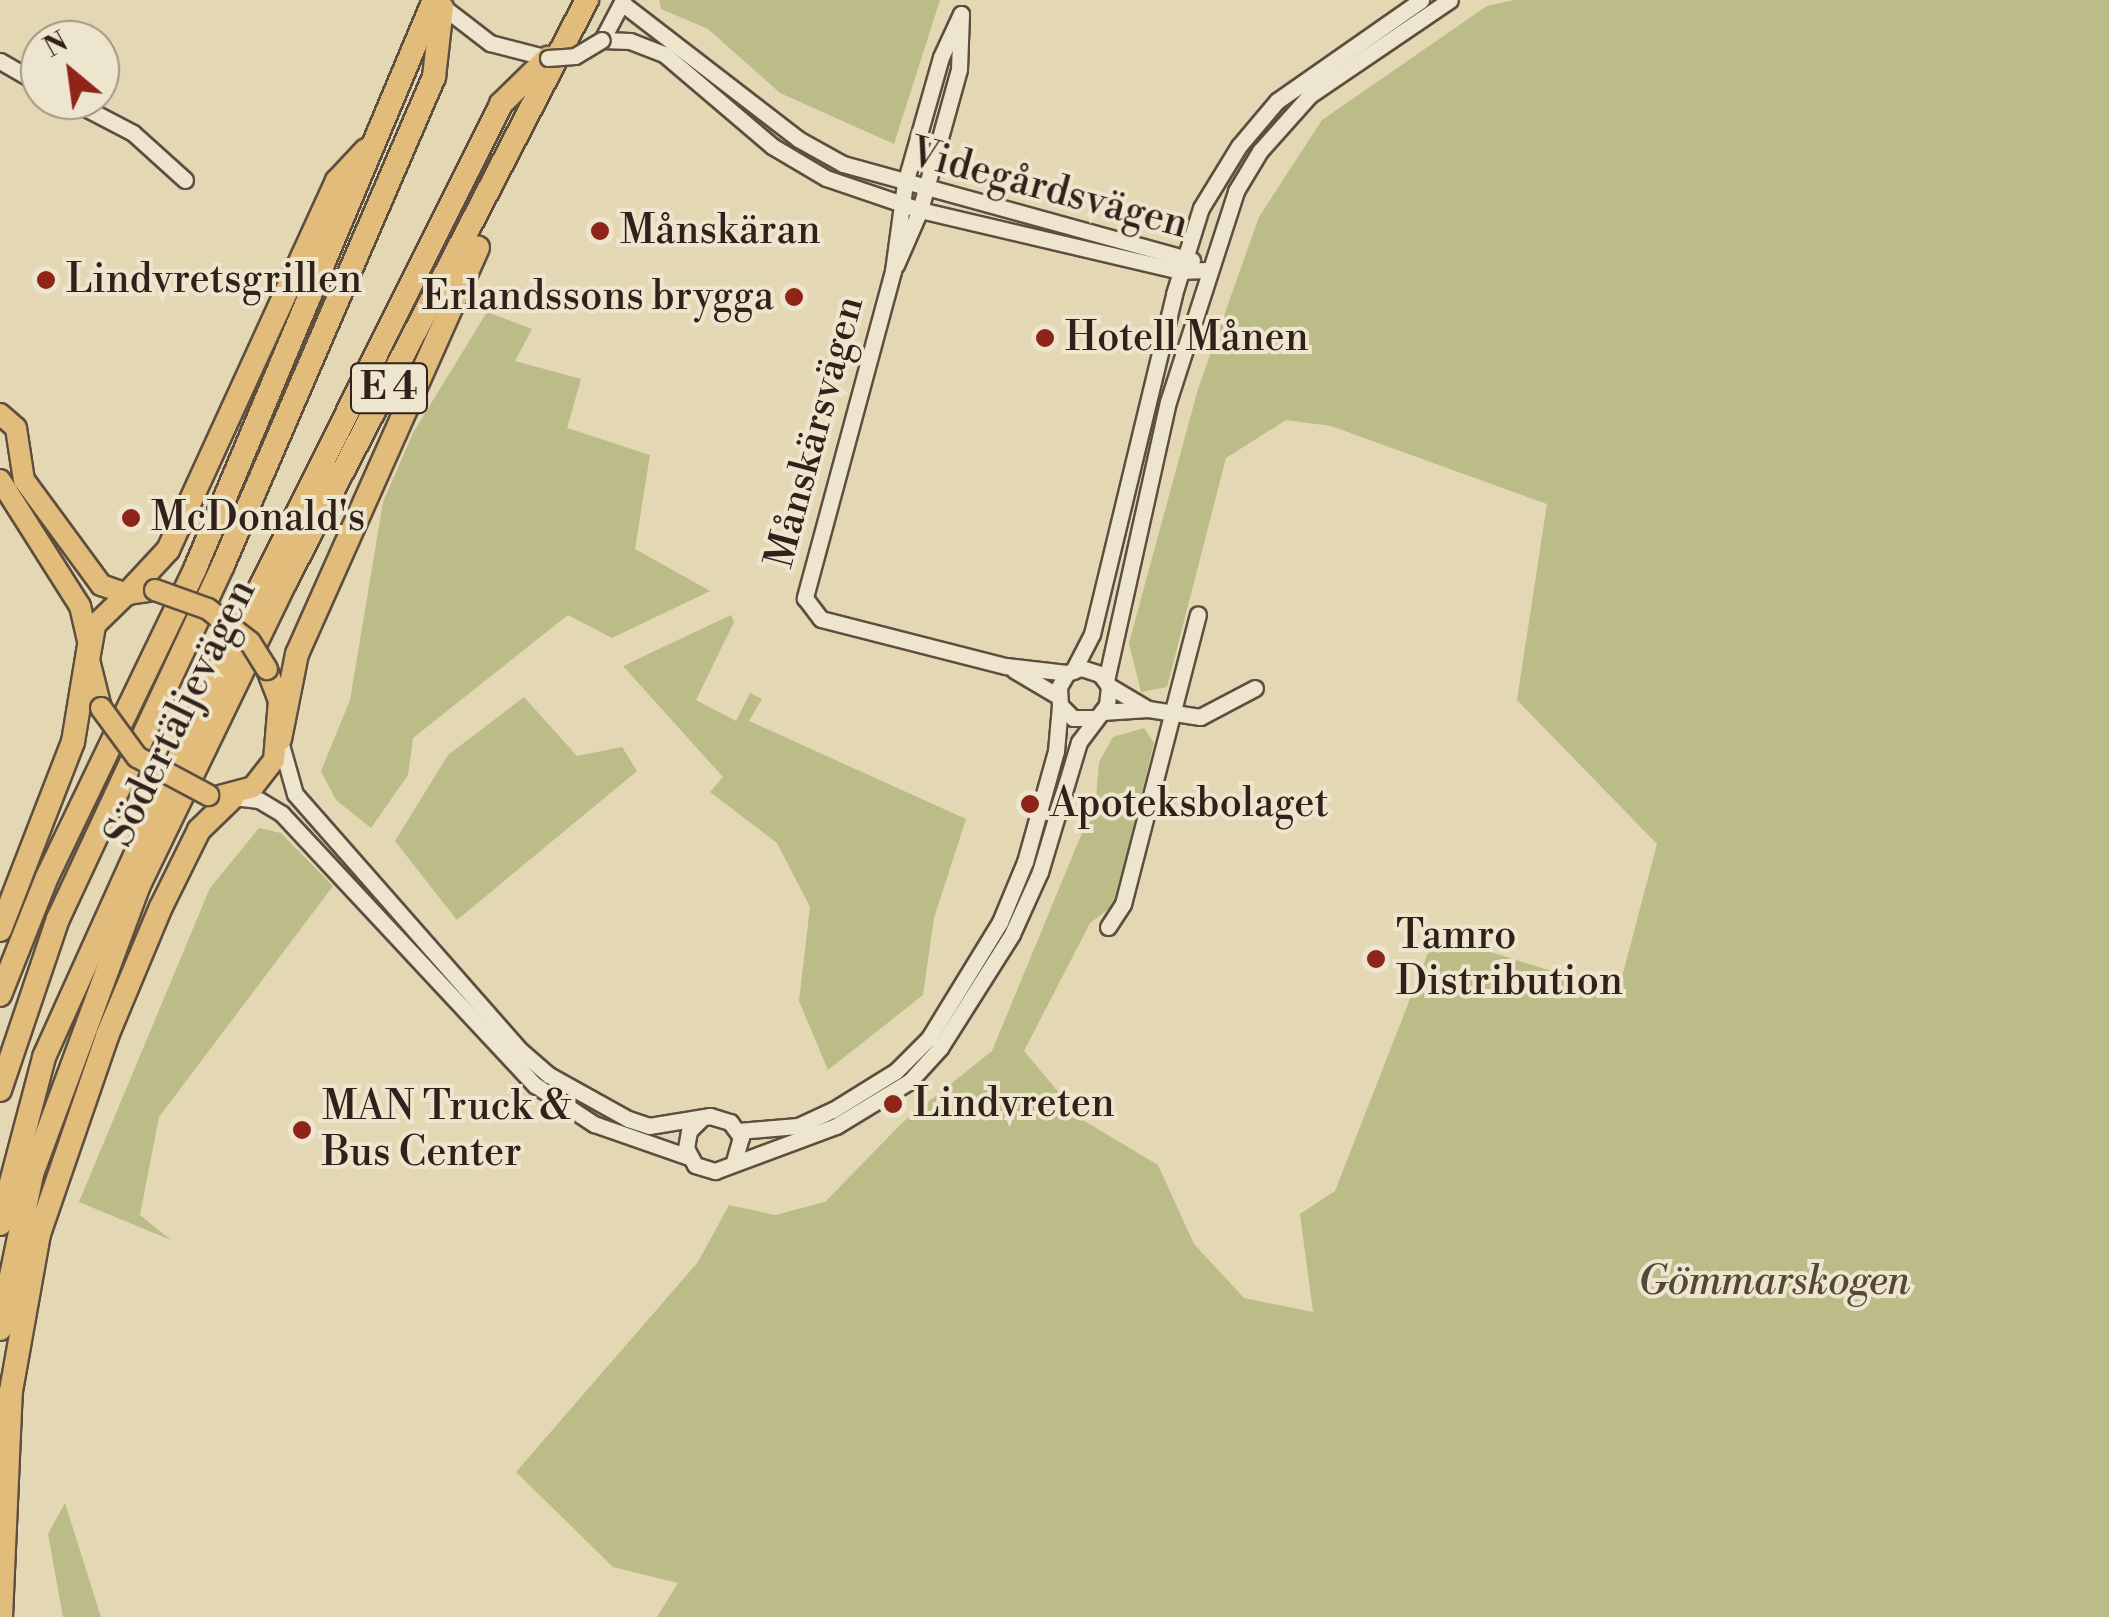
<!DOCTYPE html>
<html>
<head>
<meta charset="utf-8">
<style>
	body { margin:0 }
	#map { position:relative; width:2109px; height:1617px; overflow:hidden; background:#e3d7b4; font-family:"Libre Bodoni",serif }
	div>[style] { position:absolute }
	.green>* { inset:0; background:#bbbc88 }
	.roads { filter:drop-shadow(2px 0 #5e4e40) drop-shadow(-2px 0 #5e4e40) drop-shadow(0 2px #5e4e40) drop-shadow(0 -2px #5e4e40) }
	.minor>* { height:15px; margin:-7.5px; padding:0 7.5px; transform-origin:7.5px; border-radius:7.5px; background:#ede5ce }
	.major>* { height:20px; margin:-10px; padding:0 10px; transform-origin:10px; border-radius:10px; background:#e2bc7a }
	.highway>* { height:22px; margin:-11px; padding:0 11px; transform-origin:11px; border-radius:11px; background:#e2bc7a }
	.bridges { filter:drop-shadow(2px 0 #5e4e40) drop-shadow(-2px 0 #5e4e40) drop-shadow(0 2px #5e4e40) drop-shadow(0 -2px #5e4e40) }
	.minor-bridge>* { height:15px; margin:-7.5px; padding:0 7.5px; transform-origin:7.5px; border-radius:7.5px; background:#ede5ce }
	.major-bridge>* { height:20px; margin:-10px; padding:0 10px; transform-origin:10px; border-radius:10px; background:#e2bc7a }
	.dots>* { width:28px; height:28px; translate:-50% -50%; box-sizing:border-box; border:5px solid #ede5ce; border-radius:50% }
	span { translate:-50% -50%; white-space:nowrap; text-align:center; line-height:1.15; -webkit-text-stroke:8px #ede5ce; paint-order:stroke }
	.shield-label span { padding:2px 8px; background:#ede5ce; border:2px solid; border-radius:8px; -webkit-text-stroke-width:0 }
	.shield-label { font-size:38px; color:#32211a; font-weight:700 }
	.street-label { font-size:40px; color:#32211a }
	.poi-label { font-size:40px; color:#32211a }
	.left { translate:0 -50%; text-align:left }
	.right { translate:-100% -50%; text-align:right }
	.park-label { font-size:40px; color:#544836; font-style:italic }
	.north { position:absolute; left:20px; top:20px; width:100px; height:100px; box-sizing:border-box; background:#ede5ce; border:2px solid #a29786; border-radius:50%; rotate:331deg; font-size:28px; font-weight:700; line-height:40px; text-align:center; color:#32211a }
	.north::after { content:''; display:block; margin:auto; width:35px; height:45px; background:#8f2418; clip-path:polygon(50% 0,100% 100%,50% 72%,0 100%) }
</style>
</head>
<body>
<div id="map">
	<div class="green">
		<i style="clip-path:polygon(659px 0,940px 0,894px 144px,780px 93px,708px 29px,661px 9px)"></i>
		<i style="clip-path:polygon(1514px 0,2109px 0,2109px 1617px,657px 1617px,678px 1583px,613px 1567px,516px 1472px,698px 1262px,729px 1205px,775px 1215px,825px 1202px,902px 1123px,992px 1051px,1096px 799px,1099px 762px,1113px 737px,1144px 728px,1154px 743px,1114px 905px,1090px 923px,1024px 1051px,1081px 1119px,1158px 1165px,1194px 1244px,1244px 1298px,1313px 1312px,1300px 1214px,1335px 1191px,1435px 935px,1597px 985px,1613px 986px,1622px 977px,1657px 844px,1517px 700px,1547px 504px,1331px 426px,1286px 420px,1226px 458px,1167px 687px,1141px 692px,1129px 643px,1198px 389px,1259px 217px,1322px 120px,1487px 6px)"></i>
		<i style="clip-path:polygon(487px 312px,532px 329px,515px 361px,581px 379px,567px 428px,650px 455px,635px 549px,710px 591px,612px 638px,568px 615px,413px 738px,408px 775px,371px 828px,336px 800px,321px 771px,350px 700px,383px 502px,413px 433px)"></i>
		<i style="clip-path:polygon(731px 615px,734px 622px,696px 700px,736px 721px,750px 693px,762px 699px,749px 721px,966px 819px,934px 918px,923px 995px,828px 1070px,799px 1001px,810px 907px,777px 843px,710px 792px,723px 777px,623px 666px)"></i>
		<i style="clip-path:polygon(524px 697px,577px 756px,622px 747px,637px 771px,457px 920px,395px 841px,448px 755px)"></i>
		<i style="clip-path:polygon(259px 828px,281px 833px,333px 886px,159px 1117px,140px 1215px,171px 1240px,79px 1202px,210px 888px)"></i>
		<i style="clip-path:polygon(65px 1503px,100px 1614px,101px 1617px,63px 1617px,48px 1534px)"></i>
	</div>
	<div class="roads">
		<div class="minor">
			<i style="left:438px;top:3px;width:66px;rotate:37.6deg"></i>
			<i style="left:490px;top:43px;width:60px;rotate:14.5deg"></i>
			<i style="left:623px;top:4px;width:221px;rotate:37.6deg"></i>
			<i style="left:798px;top:139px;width:51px;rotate:29.1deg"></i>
			<i style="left:843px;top:164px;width:362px;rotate:15.4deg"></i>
			<i style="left:961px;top:14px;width:47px;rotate:114.9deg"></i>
			<i style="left:941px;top:57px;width:131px;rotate:105.9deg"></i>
			<i style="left:905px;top:183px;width:89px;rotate:97.8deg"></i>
			<i style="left:893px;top:271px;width:339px;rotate:105.1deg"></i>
			<i style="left:805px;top:598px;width:26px;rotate:53deg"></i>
			<i style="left:821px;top:619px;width:191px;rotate:14.3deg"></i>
			<i style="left:1006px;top:666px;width:61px;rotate:6.5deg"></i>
			<i style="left:602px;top:40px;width:28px;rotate:2deg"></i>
			<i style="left:630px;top:41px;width:36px;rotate:21deg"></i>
			<i style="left:664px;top:54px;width:142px;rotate:40.4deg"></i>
			<i style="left:772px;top:146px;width:63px;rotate:30.7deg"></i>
			<i style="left:826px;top:178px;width:99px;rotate:18.8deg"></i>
			<i style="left:920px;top:210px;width:267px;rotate:13.2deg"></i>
			<i style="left:1180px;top:271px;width:27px;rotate:-2deg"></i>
			<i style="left:602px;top:40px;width:45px;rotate:-62.3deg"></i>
			<i style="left:0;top:61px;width:46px;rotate:29.9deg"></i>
			<i style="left:70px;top:100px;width:71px;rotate:27.6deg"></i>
			<i style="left:133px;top:133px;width:70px;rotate:42.1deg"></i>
			<i style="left:896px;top:265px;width:60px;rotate:-66.4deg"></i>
			<i style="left:920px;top:210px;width:146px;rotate:-74.5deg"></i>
			<i style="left:959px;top:69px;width:55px;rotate:-87.9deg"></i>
			<i style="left:1014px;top:670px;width:51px;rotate:30.6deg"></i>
			<i style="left:1073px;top:671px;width:42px;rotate:-62.8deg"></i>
			<i style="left:1092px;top:634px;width:350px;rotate:-76.4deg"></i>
			<i style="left:1174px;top:294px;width:90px;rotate:-72.6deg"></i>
			<i style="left:1201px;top:208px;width:73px;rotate:-58.5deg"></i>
			<i style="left:1239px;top:146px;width:59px;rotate:-49.8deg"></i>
			<i style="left:1277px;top:101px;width:176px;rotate:-35deg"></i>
			<i style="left:1106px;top:681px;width:286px;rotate:-77.5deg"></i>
			<i style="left:1168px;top:402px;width:222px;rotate:-72.1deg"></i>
			<i style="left:1236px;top:191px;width:47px;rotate:-59deg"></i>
			<i style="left:1260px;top:151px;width:75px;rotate:-48.2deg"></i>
			<i style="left:1310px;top:95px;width:169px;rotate:-34.2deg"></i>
			<i style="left:1109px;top:686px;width:45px;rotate:30.5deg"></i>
			<i style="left:1148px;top:709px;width:53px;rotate:8.7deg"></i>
			<i style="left:1200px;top:717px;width:62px;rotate:-27.8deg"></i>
			<i style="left:1102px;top:712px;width:46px;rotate:-3.7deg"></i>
			<i style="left:280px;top:741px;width:55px;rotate:74.2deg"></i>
			<i style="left:295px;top:794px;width:342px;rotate:48.7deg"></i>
			<i style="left:521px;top:1051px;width:37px;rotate:41deg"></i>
			<i style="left:549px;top:1075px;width:90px;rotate:29.1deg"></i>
			<i style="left:628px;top:1119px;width:22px;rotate:18deg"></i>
			<i style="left:649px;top:1126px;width:62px;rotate:-9.3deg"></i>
			<i style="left:710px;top:1116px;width:21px;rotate:17deg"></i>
			<i style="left:730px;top:1122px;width:19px;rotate:54deg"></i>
			<i style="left:741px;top:1137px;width:26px;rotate:106deg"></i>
			<i style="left:233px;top:797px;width:26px;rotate:7deg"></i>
			<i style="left:259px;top:800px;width:27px;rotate:31deg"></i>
			<i style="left:282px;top:814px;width:371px;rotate:47deg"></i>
			<i style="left:535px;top:1085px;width:71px;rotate:33.5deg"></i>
			<i style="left:594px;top:1124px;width:101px;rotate:19.2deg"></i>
			<i style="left:1108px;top:927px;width:27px;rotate:-57deg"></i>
			<i style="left:1123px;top:904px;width:299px;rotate:-75.5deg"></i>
			<i style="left:701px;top:1119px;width:17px;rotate:135deg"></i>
			<i style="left:689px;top:1131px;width:17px;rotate:100deg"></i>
			<i style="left:686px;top:1148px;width:19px;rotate:62deg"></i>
			<i style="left:695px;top:1165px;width:21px;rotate:17deg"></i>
			<i style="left:715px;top:1171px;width:129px;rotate:-20.4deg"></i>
			<i style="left:836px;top:1126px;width:87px;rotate:-31.3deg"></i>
			<i style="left:910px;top:1081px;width:45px;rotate:-47.7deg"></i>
			<i style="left:940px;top:1048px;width:135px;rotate:-57.7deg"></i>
			<i style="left:1012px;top:934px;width:68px;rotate:-65.7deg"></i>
			<i style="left:1040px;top:872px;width:136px;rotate:-73.3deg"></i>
			<i style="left:1079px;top:742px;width:46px;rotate:-52.9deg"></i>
			<i style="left:1107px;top:705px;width:19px;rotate:-84deg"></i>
			<i style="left:1109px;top:686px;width:15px;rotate:-127deg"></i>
			<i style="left:1100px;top:674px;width:20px;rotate:-162deg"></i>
			<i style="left:1081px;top:668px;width:15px;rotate:160deg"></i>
			<i style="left:1067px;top:673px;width:16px;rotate:120deg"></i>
			<i style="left:1059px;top:687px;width:18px;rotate:87deg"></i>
			<i style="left:1060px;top:705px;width:18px;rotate:45deg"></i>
			<i style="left:1073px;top:718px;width:22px"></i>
			<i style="left:738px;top:1131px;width:60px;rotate:-4.8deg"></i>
			<i style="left:798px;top:1126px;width:38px;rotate:-25deg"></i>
			<i style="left:833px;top:1110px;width:74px;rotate:-31.8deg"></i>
			<i style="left:896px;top:1071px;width:47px;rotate:-45deg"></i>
			<i style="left:929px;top:1038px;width:136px;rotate:-58.5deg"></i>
			<i style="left:1000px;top:922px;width:65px;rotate:-67.4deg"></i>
			<i style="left:1025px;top:862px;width:115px;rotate:-74.4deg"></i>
			<i style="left:1056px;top:751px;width:46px;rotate:-85deg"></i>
		</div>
		<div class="major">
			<i style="left:0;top:414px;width:21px;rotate:41deg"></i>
			<i style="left:16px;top:428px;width:53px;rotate:81.3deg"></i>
			<i style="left:24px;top:480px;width:130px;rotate:53.7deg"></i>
			<i style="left:101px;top:585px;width:28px;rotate:19deg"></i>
			<i style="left:0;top:480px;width:149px;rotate:57.6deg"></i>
			<i style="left:80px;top:606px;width:40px;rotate:77deg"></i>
			<i style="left:101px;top:708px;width:49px;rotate:-104deg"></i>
			<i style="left:89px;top:660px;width:36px;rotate:-80deg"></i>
			<i style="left:95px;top:625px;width:45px;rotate:-44.1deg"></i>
			<i style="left:127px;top:594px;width:28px;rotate:-8deg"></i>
			<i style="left:220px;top:796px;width:34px;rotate:-15deg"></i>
			<i style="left:253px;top:787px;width:34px;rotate:-52deg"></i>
			<i style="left:274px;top:760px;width:59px;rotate:-85.2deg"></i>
			<i style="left:279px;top:701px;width:34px;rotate:-111deg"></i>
		</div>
		<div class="highway">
			<i style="left:127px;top:594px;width:60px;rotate:-47deg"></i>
			<i style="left:168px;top:550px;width:406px;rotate:-65.4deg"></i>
			<i style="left:337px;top:181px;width:42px;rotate:-46.9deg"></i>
			<i style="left:280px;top:739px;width:87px;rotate:-78.7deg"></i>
			<i style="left:297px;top:654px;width:445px;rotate:-66deg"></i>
			<i style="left:0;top:930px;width:202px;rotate:-68.8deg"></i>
			<i style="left:73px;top:742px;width:98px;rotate:-80.6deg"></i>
			<i style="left:0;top:995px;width:127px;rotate:-68.3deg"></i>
			<i style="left:47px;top:877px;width:342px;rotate:-64.3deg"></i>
			<i style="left:195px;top:569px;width:617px;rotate:-67.22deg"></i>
			<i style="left:0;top:1090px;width:181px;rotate:-71.3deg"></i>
			<i style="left:58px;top:919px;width:391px;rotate:-65deg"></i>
			<i style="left:223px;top:565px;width:532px;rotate:-66.62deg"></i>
			<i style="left:434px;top:77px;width:70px;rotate:-83.5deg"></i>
			<i style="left:0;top:1224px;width:173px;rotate:-75.2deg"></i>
			<i style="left:44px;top:1057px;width:416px;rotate:-65.7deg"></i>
			<i style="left:215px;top:678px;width:641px;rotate:-63.51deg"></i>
			<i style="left:501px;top:104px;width:66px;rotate:-44.4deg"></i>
			<i style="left:0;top:1329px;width:158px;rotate:-78.3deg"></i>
			<i style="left:32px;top:1174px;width:308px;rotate:-69.7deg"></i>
			<i style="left:139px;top:885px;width:335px;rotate:-64.2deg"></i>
			<i style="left:285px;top:583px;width:657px;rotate:-62.62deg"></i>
			<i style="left:1px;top:1617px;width:226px;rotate:-87.5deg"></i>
			<i style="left:11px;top:1391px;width:159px;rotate:-79.9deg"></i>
			<i style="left:39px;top:1234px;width:209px;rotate:-71deg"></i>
			<i style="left:107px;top:1036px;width:140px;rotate:-67.3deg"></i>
			<i style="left:161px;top:907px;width:86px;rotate:-63.7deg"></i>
			<i style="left:199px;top:830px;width:47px;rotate:-44.1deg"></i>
		</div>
	</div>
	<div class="bridges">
		<div class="minor-bridge">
			<i style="left:548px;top:58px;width:27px;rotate:-4deg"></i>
			<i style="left:575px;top:56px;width:31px;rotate:-31deg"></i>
		</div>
		<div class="major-bridge">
			<i style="left:155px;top:590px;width:56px;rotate:19.7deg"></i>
			<i style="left:208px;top:609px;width:53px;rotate:38.2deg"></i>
			<i style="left:250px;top:642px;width:32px;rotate:58deg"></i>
			<i style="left:101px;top:708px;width:61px;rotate:53.7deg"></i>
			<i style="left:137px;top:757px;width:81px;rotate:28.2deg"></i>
		</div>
	</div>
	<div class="dots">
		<i style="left:600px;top:231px;background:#8f2418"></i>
		<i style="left:46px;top:280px;background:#8f2418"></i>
		<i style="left:794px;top:297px;background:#8f2418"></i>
		<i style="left:1045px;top:338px;background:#8f2418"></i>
		<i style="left:131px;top:518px;background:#8f2418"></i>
		<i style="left:1030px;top:804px;background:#8f2418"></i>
		<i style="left:1376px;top:959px;background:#8f2418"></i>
		<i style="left:893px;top:1104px;background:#8f2418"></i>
		<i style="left:302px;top:1130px;background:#8f2418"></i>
	</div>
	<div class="shield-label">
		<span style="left:389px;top:388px">E 4</span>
	</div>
	<div class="street-label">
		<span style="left:1049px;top:189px;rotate:15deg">Videgårdsvägen</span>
		<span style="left:815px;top:432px;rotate:-75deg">Månskärsvägen</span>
		<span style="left:181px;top:713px;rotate:-64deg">Södertäljevägen</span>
	</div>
	<div class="poi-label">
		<span class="left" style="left:620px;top:231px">Månskäran</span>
		<span class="left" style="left:66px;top:280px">Lindvretsgrillen</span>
		<span class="right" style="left:774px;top:297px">Erlandssons brygga</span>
		<span class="left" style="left:1065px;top:338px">Hotell Månen</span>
		<span class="left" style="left:151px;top:518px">McDonald's</span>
		<span class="left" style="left:1050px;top:804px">Apoteksbolaget</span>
		<span class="left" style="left:1396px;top:959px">Tamro<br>Distribution</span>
		<span class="left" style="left:913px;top:1104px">Lindvreten</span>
		<span class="left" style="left:322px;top:1130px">MAN Truck &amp;<br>Bus Center</span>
	</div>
	<div class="park-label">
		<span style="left:1774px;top:1282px">Gömmarskogen</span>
	</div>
	<div class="north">N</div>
</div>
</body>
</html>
